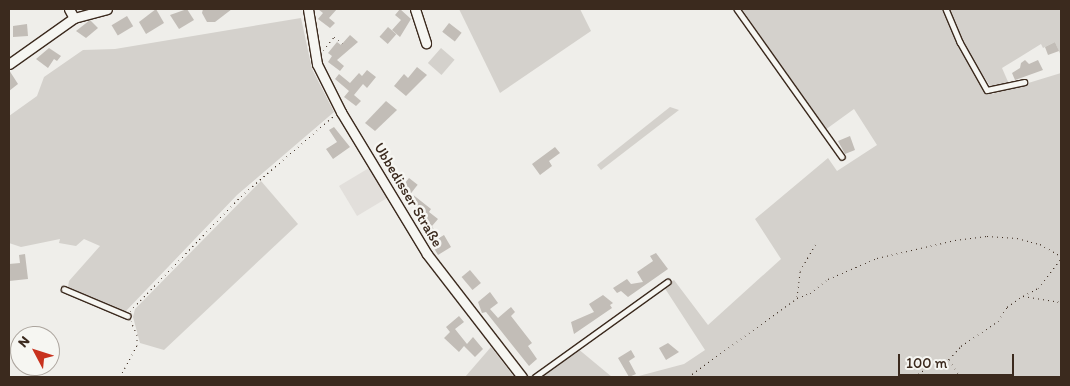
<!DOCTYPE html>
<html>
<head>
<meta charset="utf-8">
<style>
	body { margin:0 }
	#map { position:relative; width:1070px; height:386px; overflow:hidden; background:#efeeea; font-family:Itim,sans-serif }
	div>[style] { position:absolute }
	.built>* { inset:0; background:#e2dfdb; transform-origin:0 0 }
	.green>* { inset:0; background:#d4d1cc; transform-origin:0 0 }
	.building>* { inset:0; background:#c2bdb7; transform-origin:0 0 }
	.path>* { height:1px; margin-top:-0.5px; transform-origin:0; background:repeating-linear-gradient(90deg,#3b2a1e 0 1px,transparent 0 5px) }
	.roads { filter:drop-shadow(1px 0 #3b2a1e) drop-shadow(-1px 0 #3b2a1e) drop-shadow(0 1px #3b2a1e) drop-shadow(0 -1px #3b2a1e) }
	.lane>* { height:4.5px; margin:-2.25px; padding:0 2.25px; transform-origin:2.25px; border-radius:2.25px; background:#f6f6f2 }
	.street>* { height:9px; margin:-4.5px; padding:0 4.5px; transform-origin:4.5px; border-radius:4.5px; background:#f6f6f2 }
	span { translate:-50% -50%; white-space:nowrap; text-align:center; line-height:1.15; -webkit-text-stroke:5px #f6f6f2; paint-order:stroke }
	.street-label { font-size:15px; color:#3b2a1e }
	.frame { position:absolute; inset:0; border:10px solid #3b2a1e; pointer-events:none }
	.north { position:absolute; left:10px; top:326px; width:50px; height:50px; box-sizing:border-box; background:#f6f6f2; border:1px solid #aba49d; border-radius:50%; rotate:310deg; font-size:14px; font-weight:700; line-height:20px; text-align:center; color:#3b2a1e }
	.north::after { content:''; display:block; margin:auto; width:18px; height:22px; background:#c8321e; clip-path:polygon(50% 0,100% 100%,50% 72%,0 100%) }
	.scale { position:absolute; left:898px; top:354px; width:116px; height:22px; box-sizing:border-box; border:2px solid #3b2a1e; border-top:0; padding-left:6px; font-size:15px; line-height:18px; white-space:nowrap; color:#3b2a1e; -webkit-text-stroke:4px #f6f6f2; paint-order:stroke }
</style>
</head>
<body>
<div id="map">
	<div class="built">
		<i style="left:369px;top:168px;width:35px;height:35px;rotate:59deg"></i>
	</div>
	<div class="green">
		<i style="clip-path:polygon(459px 9px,580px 9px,591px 31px,500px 93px)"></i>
		<i style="clip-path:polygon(742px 9px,944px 9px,958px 45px,986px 93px,992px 94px,1061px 73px,1061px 377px,635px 377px,684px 364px,705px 350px,664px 287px,674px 280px,708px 325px,781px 259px,755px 219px,828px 158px,837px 171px,877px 145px,854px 109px,825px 130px)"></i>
		<i style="clip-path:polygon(949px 9px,1061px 9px,1061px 56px,1055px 42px,1043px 48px,1041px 44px,1002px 68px,1009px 84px,990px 86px,962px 43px)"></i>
		<i style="clip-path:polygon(301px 18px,312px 69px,334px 112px,237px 195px,125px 312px,68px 287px,69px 281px,100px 246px,84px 239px,76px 246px,59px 243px,60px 239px,21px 247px,9px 243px,9px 116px,37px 96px,44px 77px,83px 50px,115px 49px)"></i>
		<i style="left:441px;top:48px;width:18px;height:20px;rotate:41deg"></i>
		<i style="clip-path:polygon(670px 107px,679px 110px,601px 170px,597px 165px)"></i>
		<i style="clip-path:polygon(261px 181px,298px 224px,164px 350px,140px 343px,133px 317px,135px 309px)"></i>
		<i style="clip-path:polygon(491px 347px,514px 377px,465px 377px)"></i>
		<i style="clip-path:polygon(577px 348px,612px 377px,541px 377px)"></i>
	</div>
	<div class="building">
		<i style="clip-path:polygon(156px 9px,164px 23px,146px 34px,139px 22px)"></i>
		<i style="clip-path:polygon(187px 9px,194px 20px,179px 29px,170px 15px)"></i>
		<i style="clip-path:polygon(203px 9px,232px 9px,215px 22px,207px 22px,202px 13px)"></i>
		<i style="clip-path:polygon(318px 9px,337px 9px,329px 18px,335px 23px,330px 28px,318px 19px,323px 13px)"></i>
		<i style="clip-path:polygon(400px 9px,411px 19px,400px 37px,392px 30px,401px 20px,395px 15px)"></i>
		<i style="left:127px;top:16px;width:12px;height:18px;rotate:59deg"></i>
		<i style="clip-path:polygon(90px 20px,98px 28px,86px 38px,76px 31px)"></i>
		<i style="left:449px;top:23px;width:16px;height:11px;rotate:38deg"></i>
		<i style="clip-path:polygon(27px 24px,28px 36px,13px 37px,13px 26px)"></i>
		<i style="left:388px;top:27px;width:11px;height:13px;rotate:41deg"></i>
		<i style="clip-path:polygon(350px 35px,358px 42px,337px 60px,344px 66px,340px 71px,328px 62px,332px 56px,328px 53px,337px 42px,341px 45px)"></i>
		<i style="clip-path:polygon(1055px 42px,1059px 51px,1048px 55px,1045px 47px)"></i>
		<i style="clip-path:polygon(49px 48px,61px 56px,57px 61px,54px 59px,48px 68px,36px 59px)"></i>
		<i style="clip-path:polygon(1025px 60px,1029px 64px,1038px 60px,1043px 70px,1015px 80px,1012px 73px,1020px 68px,1021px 63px)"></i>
		<i style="clip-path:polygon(417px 67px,427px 75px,406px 96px,394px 86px,404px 74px,408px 78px)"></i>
		<i style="clip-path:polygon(9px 70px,18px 84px,9px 91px)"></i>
		<i style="clip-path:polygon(367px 70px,376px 77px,367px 88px,363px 84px,354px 95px,361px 101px,356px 106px,344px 97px,349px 91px,335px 79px,339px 74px,350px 83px,359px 73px,362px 76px)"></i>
		<i style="clip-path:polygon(386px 101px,397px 110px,375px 131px,365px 123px)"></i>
		<i style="clip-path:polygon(334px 127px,350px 147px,333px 159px,326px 149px,337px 142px,329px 130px)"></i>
		<i style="clip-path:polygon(850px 136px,855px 150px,845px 154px,838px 141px)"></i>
		<i style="clip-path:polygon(555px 147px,560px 153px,549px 161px,552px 166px,540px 175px,532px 164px)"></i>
		<i style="left:409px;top:178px;width:11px;height:14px;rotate:38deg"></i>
		<i style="clip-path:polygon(412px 194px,431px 209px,429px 212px,438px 219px,432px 226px,439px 238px,444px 235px,451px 247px,438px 255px,431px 243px,433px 242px,428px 234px,431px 232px,419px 222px,423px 219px,414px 212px,417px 209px,407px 200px)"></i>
		<i style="clip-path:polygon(656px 253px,668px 269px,628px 297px,621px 291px,617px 293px,613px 288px,627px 279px,631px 284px,643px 282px,637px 272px,653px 261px,650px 256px)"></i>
		<i style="clip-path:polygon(25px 254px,28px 279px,9px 281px,9px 264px,20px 263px,19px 255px)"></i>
		<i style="left:470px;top:270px;width:17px;height:11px;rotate:50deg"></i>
		<i style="clip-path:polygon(490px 292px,498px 303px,490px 309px,498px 318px,511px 307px,515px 312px,511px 316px,532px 343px,528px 346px,537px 359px,529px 366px,486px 312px,482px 313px,478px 302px)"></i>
		<i style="clip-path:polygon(603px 295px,613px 303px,610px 305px,612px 308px,574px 334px,571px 322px,594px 312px,589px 304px)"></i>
		<i style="clip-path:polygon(459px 316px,464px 322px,455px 329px,467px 344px,473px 337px,483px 349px,475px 357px,464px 346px,459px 352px,444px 338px,450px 332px,446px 327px)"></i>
		<i style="clip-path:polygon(668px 343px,679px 352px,666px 360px,659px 348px)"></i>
		<i style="clip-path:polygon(631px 350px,635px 357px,629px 361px,636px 374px,629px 377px,618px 358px)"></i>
	</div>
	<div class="path">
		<i style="left:323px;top:50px;width:17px;rotate:-50deg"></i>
		<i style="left:334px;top:37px;width:11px;rotate:38deg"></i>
		<i style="left:1023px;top:296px;width:17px;rotate:-28deg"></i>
		<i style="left:1038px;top:288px;width:37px;rotate:-52deg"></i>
		<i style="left:797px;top:297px;width:26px;rotate:-83deg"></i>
		<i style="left:800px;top:271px;width:32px;rotate:-60deg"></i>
		<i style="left:130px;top:311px;width:160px;rotate:-46deg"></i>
		<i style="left:241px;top:196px;width:124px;rotate:-40.8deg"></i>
		<i style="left:949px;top:360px;width:21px;rotate:55deg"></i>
		<i style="left:120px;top:377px;width:36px;rotate:-62deg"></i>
		<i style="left:137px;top:345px;width:10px;rotate:-90deg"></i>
		<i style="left:137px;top:335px;width:15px;rotate:-113deg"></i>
		<i style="left:688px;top:377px;width:135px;rotate:-35.9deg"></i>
		<i style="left:797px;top:298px;width:14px;rotate:-21deg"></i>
		<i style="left:810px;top:293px;width:23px;rotate:-38deg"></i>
		<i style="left:828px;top:279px;width:53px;rotate:-23.2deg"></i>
		<i style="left:877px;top:258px;width:80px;rotate:-13deg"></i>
		<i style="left:955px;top:240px;width:32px;rotate:-7deg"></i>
		<i style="left:987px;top:236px;width:30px;rotate:4deg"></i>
		<i style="left:1017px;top:238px;width:24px;rotate:15deg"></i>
		<i style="left:1040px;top:244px;width:24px;rotate:30deg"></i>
		<i style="left:914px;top:377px;width:24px;rotate:-35deg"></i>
		<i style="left:934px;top:363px;width:16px;rotate:-15deg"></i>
		<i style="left:949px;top:359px;width:18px;rotate:-47deg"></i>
		<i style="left:961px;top:346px;width:45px;rotate:-34deg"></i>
		<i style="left:998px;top:321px;width:17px;rotate:-57deg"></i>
		<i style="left:1007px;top:307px;width:19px;rotate:-35deg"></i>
		<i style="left:1023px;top:296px;width:38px;rotate:9deg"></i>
	</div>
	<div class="roads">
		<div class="lane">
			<i style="left:737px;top:9px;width:181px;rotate:54.6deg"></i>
			<i style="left:946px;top:9px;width:36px;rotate:67deg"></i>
			<i style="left:960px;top:42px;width:55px;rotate:60.6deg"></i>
			<i style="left:987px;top:90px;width:38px;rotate:-12deg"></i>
			<i style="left:64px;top:289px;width:69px;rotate:22.9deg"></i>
			<i style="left:535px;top:377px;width:163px;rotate:-35.7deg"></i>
		</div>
		<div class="street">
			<i style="left:69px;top:9px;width:10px;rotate:61deg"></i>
			<i style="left:308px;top:9px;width:56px;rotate:80.7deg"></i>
			<i style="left:317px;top:64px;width:54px;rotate:63.4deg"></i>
			<i style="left:341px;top:112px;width:166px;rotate:58.8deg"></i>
			<i style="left:427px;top:254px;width:155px;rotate:52.3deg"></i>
			<i style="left:415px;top:9px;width:36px;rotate:72deg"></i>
			<i style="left:9px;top:64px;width:80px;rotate:-35.3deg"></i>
			<i style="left:74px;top:18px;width:34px;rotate:-15deg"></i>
		</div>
	</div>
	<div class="street-label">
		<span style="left:408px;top:195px;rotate:59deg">Ubbedisser Straße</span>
	</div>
	<div class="frame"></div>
	<div class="north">N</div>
	<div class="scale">100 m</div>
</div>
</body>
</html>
